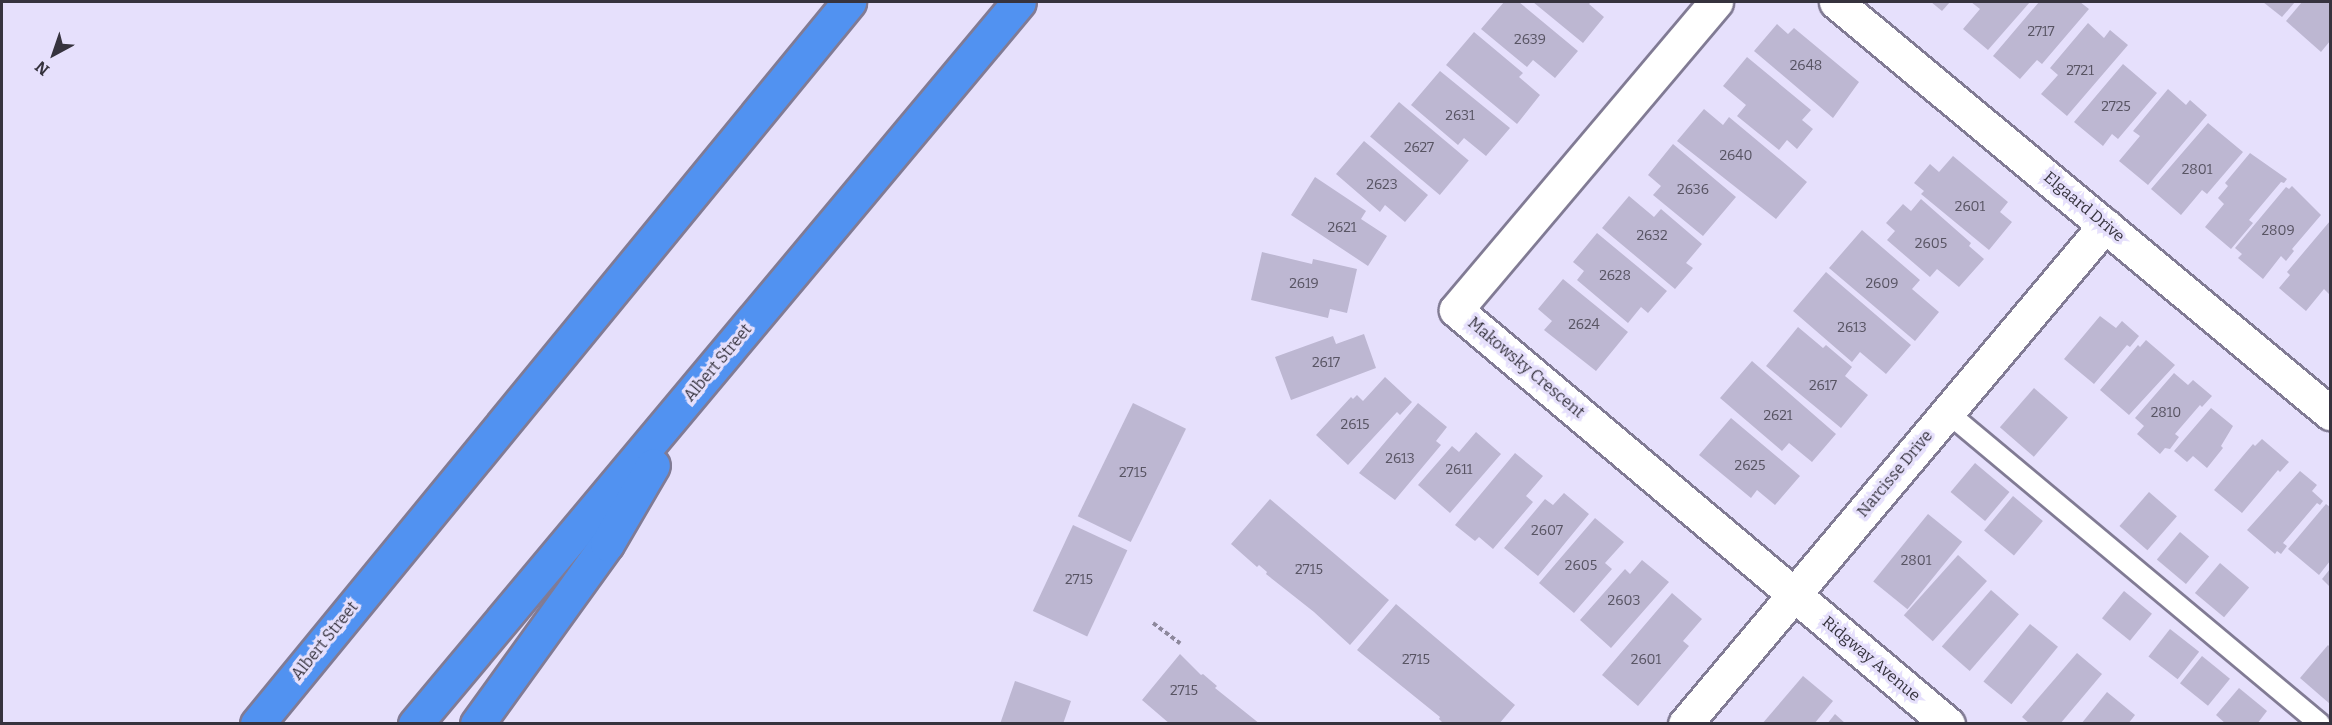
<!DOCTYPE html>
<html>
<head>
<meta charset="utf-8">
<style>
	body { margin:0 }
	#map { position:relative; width:2332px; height:725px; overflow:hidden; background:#e6e0fc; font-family:Bitter,serif }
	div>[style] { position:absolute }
	.building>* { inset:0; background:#bdb7d2; transform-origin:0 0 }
	.path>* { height:4px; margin-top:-2px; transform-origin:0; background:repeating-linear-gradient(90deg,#8d889c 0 4.5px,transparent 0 7.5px) }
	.roads { filter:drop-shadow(2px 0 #817b94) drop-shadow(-2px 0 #817b94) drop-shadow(0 2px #817b94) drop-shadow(0 -2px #817b94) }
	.service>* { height:20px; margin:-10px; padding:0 10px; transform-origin:10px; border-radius:10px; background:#fff }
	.minor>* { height:33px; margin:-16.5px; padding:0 16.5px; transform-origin:16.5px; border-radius:16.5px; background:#fff }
	.motorway>* { height:33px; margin:-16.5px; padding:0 16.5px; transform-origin:16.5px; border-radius:16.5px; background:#5192f1 }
	span { translate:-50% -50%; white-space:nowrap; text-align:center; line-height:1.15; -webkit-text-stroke:6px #e6e0fc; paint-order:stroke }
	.number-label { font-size:14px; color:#585463 }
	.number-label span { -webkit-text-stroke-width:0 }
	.street-label { font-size:16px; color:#36333e }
	.frame { position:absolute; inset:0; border:3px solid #36333e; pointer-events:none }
	.north { position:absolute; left:24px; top:24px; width:60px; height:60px; -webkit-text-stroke:4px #e6e0fc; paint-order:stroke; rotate:220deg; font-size:16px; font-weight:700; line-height:24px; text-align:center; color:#36333e }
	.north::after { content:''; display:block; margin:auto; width:21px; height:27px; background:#36333e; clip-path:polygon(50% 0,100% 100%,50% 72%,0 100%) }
</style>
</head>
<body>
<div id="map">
	<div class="building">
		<i style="clip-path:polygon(1504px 2px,1519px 2px,1578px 51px,1555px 78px,1533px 60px,1527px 67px,1481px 29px)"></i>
		<i style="clip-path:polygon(1533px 2px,1591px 2px,1589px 4px,1604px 17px,1583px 43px)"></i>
		<i style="clip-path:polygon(1931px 2px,1950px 2px,1942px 11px)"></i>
		<i style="clip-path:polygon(1971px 2px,2030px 2px,1988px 50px,1963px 29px,1980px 9px)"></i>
		<i style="clip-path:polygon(2039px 2px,2080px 2px,2089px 9px,2042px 64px,2037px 60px,2020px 79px,1993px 56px)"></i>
		<i style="clip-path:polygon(2263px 2px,2295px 2px,2282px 17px)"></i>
		<i style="clip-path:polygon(2302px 2px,2330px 2px,2330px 41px,2321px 52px,2286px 21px)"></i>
		<i style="clip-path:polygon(2088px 23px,2104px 38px,2110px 30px,2128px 45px,2067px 116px,2041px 94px,2058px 75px,2050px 68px)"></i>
		<i style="clip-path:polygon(1777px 24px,1788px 34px,1794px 28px,1859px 82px,1833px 118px,1754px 51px)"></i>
		<i style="clip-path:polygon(1474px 32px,1523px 73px,1519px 77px,1540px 95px,1517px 124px,1446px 65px)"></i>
		<i style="clip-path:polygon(1747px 57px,1811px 110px,1802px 120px,1813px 129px,1797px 149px,1787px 140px,1779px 150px,1737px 116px,1746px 105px,1723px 86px)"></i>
		<i style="clip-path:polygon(2123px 64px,2157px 93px,2118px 139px,2112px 134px,2103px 146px,2074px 122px)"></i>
		<i style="clip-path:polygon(1440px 71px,1510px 128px,1486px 156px,1464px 138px,1458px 145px,1411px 105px)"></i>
		<i style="clip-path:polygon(2168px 89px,2186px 105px,2190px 100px,2207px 115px,2148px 185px,2119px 161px,2140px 136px,2133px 131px)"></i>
		<i style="left:1399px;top:102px;width:91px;height:45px;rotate:40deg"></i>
		<i style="clip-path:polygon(1704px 109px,1723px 125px,1729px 117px,1807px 182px,1776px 219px,1677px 141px)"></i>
		<i style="clip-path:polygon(2208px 123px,2243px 152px,2207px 194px,2202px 190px,2181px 215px,2151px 189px)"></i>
		<i style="clip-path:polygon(1364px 141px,1428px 195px,1405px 222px,1385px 205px,1380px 212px,1336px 174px)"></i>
		<i style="clip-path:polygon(1673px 144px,1736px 197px,1703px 236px,1653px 195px,1661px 186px,1648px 175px)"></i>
		<i style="clip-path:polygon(2250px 153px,2287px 179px,2284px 183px,2281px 182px,2249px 220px,2253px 223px,2231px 249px,2205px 227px,2224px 204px,2218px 198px,2228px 186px,2225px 183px)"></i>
		<i style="clip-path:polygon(1953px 156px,2008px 202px,2000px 212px,2012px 222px,1989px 250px,1921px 194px,1924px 191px,1914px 183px,1930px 164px,1939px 172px)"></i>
		<i style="clip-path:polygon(1315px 177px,1366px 211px,1361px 219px,1387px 236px,1368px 266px,1291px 215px)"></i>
		<i style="clip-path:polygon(2292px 186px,2321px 215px,2292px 249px,2294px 251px,2286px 261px,2281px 256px,2263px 279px,2238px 258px,2242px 254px,2235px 248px,2286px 187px,2289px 189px)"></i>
		<i style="clip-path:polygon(1629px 196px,1654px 217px,1661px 209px,1702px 244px,1686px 263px,1693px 268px,1675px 289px,1602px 228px)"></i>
		<i style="clip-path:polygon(1921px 199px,1971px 243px,1969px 246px,1984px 259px,1959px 287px,1937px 269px,1930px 277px,1887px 240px,1895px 231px,1886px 223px,1903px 204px,1911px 211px)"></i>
		<i style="clip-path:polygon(2330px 221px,2330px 295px,2324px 289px,2306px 311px,2279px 288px,2290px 275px,2287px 272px)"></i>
		<i style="clip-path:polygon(1862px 230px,1920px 280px,1912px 289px,1939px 312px,1915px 341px,1829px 268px)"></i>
		<i style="clip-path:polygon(1597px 233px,1667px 291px,1648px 313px,1641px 307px,1628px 323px,1577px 280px,1584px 271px,1573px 262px)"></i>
		<i style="clip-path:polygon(1262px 252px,1312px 264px,1313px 259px,1357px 269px,1347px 313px,1330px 309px,1328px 318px,1251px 300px)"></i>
		<i style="clip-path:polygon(1826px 272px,1911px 345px,1886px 374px,1860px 352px,1852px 362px,1793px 311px)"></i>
		<i style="clip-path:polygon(1563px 279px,1628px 332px,1596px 371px,1544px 330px,1552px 321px,1538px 309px)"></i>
		<i style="clip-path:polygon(2100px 316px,2116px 328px,2122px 321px,2139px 336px,2130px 347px,2127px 345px,2094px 384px,2064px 359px)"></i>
		<i style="clip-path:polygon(1798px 327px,1823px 348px,1826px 345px,1852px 367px,1845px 376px,1868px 395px,1841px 428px,1766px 366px)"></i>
		<i style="clip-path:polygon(1364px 334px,1376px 368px,1291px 400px,1275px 357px,1333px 336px,1336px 344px)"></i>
		<i style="clip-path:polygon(2146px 340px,2175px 365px,2129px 415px,2100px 390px,2138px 345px,2140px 347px)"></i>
		<i style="clip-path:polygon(1752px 361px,1836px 434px,1812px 462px,1789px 443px,1782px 451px,1720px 398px)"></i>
		<i style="clip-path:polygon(2174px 373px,2188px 385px,2193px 380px,2212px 396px,2202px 407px,2200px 405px,2175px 434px,2179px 437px,2170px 449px,2165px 448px,2160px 454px,2137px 434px,2144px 426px,2135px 418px)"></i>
		<i style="clip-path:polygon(1385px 377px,1412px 402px,1400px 415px,1397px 412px,1348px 465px,1316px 435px,1351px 397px,1353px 399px,1357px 395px,1363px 401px)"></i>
		<i style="left:2034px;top:388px;width:45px;height:52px;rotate:41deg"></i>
		<i style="left:1133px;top:403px;width:59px;height:126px;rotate:26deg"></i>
		<i style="clip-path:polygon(1418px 403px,1447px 427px,1436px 441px,1441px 445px,1395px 500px,1359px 473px)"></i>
		<i style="clip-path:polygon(2211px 408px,2233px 426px,2221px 446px,2223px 448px,2207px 468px,2193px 456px,2187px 462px,2174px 451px)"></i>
		<i style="clip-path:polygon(1731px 418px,1800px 476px,1775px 505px,1757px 490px,1751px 498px,1699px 455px)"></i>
		<i style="clip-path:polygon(1476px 432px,1501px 454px,1450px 513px,1418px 485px,1452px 446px,1459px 452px)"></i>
		<i style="clip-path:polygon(2262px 439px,2289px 462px,2280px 472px,2278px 470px,2242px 513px,2214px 490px,2253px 444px,2255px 446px)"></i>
		<i style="clip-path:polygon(1515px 453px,1543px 476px,1526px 496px,1533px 502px,1493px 549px,1479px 537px,1475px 541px,1455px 525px)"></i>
		<i style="left:1975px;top:463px;width:45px;height:38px;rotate:40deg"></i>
		<i style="clip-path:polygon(2300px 471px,2317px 485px,2312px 491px,2323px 501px,2320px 505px,2317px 503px,2283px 543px,2287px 546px,2281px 554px,2277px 551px,2275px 554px,2247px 530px)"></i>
		<i style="left:2149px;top:492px;width:37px;height:45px;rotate:41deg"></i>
		<i style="clip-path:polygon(1564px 493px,1589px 514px,1538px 576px,1504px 548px,1545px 499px,1553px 505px)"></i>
		<i style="left:2013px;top:496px;width:39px;height:45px;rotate:40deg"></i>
		<i style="clip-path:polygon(1270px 499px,1389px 600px,1350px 645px,1314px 612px,1266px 574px,1267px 572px,1259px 565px,1257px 567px,1231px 544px)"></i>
		<i style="clip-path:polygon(2326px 504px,2330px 507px,2330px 561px,2319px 575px,2288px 549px)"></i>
		<i style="left:1928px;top:514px;width:44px;height:87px;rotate:39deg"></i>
		<i style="clip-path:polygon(1595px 518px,1624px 542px,1605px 563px,1612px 569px,1574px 613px,1539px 583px)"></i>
		<i style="left:1073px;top:525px;width:60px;height:95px;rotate:25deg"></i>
		<i style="left:2180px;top:532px;width:38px;height:36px;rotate:40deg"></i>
		<i style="left:1958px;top:555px;width:39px;height:81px;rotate:42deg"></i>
		<i style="clip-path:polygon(1642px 560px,1669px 582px,1611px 648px,1580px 620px,1625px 569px,1630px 574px)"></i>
		<i style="left:2220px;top:563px;width:38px;height:39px;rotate:40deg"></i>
		<i style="clip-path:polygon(2330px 569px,2330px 587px,2322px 579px)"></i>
		<i style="left:1991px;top:590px;width:37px;height:75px;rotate:41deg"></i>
		<i style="left:2124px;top:591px;width:36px;height:35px;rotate:39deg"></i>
		<i style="clip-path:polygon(1672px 593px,1702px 619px,1683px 641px,1689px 646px,1638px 706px,1602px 675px)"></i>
		<i style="clip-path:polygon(1396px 604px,1515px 705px,1499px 724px,1444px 724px,1439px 719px,1440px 717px,1357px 650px)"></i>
		<i style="left:2030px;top:624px;width:36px;height:74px;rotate:39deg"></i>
		<i style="left:2170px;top:629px;width:37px;height:35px;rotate:38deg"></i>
		<i style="clip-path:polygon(2328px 645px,2330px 647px,2330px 704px,2300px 678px)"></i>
		<i style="clip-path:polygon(2077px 653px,2102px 674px,2060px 724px,2030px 724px,2022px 717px)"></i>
		<i style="clip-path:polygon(1180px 654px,1201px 675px,1203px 674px,1217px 686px,1215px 688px,1260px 724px,1170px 724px,1142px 700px)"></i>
		<i style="left:2202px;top:656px;width:36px;height:35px;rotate:39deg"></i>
		<i style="clip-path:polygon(1803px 676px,1833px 701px,1814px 724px,1762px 724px)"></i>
		<i style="clip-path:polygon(1015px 681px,1071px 701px,1063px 724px,1000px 724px)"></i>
		<i style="clip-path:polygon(2239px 688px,2267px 711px,2257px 724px,2226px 724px,2216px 715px)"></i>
		<i style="clip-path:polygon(2107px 692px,2135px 715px,2128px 724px,2081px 724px)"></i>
		<i style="clip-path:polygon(1835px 714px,1846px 724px,1827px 724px)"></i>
	</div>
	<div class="path">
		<i style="left:1153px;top:623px;width:34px;rotate:37deg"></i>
	</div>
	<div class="roads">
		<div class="service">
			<i style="left:1947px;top:412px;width:486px;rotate:39.9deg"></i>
		</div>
		<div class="minor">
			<i style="left:1716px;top:2px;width:403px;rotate:130.2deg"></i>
			<i style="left:1456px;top:310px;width:643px;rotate:40.08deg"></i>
			<i style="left:1836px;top:2px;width:643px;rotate:39.76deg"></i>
			<i style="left:1685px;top:724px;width:652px;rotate:-49.91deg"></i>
		</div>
		<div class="motorway">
			<i style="left:257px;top:724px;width:934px;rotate:-50.65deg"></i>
			<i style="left:415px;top:724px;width:941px;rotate:-50.09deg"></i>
			<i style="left:477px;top:724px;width:222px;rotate:-54.2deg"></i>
			<i style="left:607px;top:544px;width:91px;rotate:-59.8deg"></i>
		</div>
	</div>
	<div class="number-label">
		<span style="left:2041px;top:32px">2717</span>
		<span style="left:1530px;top:40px">2639</span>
		<span style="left:1806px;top:66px">2648</span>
		<span style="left:2080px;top:71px">2721</span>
		<span style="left:2116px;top:107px">2725</span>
		<span style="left:1460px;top:116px">2631</span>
		<span style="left:1419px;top:148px">2627</span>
		<span style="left:1736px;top:156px">2640</span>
		<span style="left:2197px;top:170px">2801</span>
		<span style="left:1382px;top:185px">2623</span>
		<span style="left:1693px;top:190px">2636</span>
		<span style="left:1970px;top:207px">2601</span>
		<span style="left:1342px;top:228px">2621</span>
		<span style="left:2278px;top:231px">2809</span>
		<span style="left:1652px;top:236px">2632</span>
		<span style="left:1931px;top:244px">2605</span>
		<span style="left:1615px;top:276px">2628</span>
		<span style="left:1304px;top:284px">2619</span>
		<span style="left:1882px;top:284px">2609</span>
		<span style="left:1584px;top:325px">2624</span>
		<span style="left:1852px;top:328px">2613</span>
		<span style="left:1326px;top:363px">2617</span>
		<span style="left:1823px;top:386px">2617</span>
		<span style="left:2166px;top:413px">2810</span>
		<span style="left:1778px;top:416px">2621</span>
		<span style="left:1355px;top:425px">2615</span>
		<span style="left:1400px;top:459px">2613</span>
		<span style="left:1750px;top:466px">2625</span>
		<span style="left:1459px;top:470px">2611</span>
		<span style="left:1133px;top:473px">2715</span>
		<span style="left:1547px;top:531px">2607</span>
		<span style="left:1916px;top:561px">2801</span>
		<span style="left:1581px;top:566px">2605</span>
		<span style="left:1309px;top:570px">2715</span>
		<span style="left:1079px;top:580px">2715</span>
		<span style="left:1624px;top:601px">2603</span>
		<span style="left:1416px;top:660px">2715</span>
		<span style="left:1646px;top:660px">2601</span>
		<span style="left:1184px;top:691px">2715</span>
	</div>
	<div class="street-label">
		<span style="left:2084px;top:207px;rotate:40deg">Elgaard Drive</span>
		<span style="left:718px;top:363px;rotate:-50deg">Albert Street</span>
		<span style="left:1526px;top:368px;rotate:40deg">Makowsky Crescent</span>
		<span style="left:1895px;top:474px;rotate:-50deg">Narcisse Drive</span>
		<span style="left:325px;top:641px;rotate:-51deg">Albert Street</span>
		<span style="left:1871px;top:659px;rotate:40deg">Ridgway Avenue</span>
	</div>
	<div class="frame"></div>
	<div class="north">N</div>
</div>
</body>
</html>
